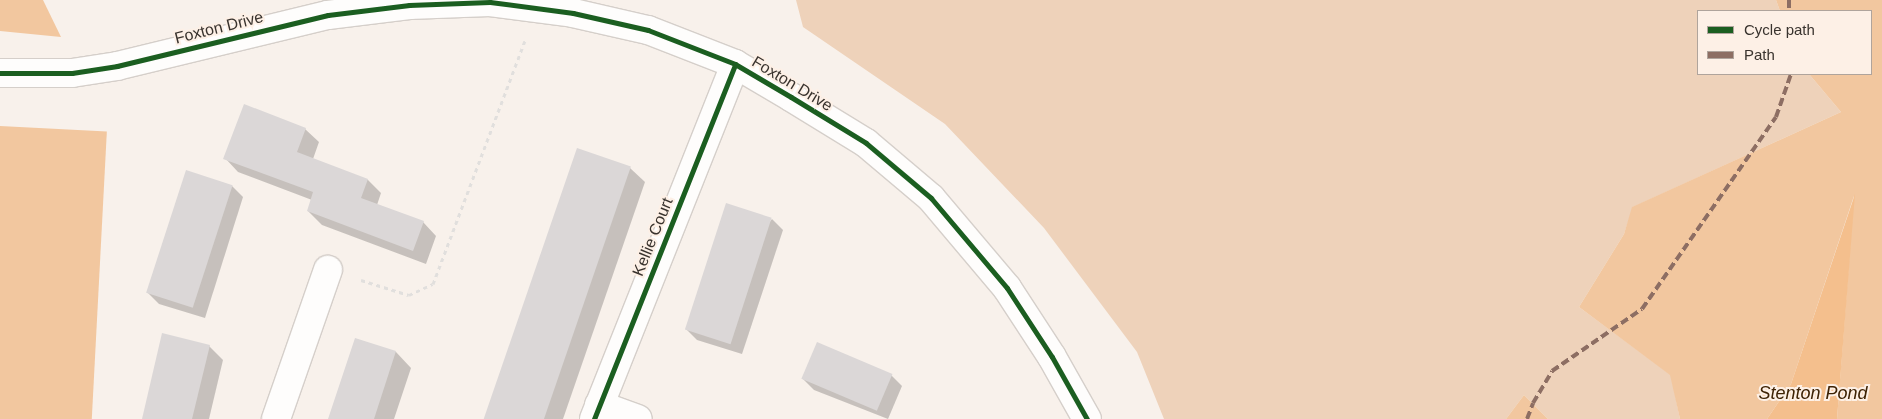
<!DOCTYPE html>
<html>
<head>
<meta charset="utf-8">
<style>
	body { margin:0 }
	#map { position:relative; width:1882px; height:419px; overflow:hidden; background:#f8f1eb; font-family:Helvetica,sans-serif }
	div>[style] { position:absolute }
	.green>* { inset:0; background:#eed2ba }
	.forest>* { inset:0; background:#f2c79f; transform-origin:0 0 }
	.water>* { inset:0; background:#f4bf8d }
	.shadow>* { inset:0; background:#0003 }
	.building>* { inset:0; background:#dbd7d7; transform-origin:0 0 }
	.path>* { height:3px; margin-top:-1.5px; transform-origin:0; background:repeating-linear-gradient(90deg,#e1dfdd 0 4px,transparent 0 8px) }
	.roads { filter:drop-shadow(1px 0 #d5cfca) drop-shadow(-1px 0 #d5cfca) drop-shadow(0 1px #d5cfca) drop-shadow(0 -1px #d5cfca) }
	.street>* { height:28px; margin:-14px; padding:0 14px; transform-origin:14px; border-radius:14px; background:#fefdfc }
	.quiet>* { height:4px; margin-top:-2px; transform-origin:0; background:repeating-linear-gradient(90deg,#8d6e63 0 8px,transparent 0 12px) }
	.cycleway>* { height:5px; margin:-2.5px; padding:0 2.5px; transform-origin:2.5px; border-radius:2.5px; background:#1b5e20 }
	span { translate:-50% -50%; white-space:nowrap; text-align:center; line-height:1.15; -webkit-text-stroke:4px #fdf0e6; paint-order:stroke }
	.street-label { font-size:16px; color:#39332e }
	.water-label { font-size:18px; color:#3e2204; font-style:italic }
	.legend { position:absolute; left:1697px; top:10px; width:175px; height:65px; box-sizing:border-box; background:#fdf0e6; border:1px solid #afa49c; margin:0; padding:6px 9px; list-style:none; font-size:15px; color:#39332e }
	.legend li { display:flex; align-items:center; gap:10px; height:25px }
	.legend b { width:25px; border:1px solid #afa49c }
</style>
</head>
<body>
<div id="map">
	<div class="green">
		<i style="clip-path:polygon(796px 0,1776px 0,1780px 11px,1698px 11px,1698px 74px,1809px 74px,1841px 112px,1633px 207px,1624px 234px,1579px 307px,1671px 375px,1680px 419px,1548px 419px,1524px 395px,1506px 419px,1164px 419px,1137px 352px,1044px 228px,945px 124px,803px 27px)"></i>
	</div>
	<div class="forest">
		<i style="clip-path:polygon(0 0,43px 0,61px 37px,0 31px)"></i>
		<i style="clip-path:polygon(1776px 0,1882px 0,1882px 419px,1837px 419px,1854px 196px,1791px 384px,1767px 419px,1680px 419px,1670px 375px,1579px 307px,1624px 234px,1632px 207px,1841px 112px,1809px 74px,1871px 74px,1871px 11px,1780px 11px)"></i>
		<i style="left:0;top:126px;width:107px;height:293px;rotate:3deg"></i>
		<i style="clip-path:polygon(1524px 395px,1548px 419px,1506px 419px)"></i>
	</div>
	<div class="water">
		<i style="clip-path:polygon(1855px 194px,1837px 419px,1767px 419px,1791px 384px)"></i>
	</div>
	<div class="shadow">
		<i style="clip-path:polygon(305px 129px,319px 142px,313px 159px,368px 180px,381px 193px,377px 205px,423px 222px,436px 236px,426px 264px,322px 225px,308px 211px,312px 200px,238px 172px,225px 158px)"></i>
		<i style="clip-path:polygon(630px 168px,645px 182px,563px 419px,485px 419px)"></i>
		<i style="clip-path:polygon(232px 186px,243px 197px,205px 318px,159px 304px,148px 293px)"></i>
		<i style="clip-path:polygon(772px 219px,783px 230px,742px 354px,697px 340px,686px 329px)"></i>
		<i style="clip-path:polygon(356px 339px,396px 352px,411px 368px,394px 419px,329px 419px)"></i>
		<i style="clip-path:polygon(209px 346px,223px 360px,209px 419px,143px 419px)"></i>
		<i style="clip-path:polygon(891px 375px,902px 386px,888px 419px,814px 390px,803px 379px)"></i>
	</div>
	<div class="building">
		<i style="clip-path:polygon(244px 104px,306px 128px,297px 152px,368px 179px,361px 198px,424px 221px,413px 251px,307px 211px,313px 192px,223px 159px)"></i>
		<i style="left:577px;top:148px;width:57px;height:287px;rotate:19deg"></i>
		<i style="left:186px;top:170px;width:49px;height:129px;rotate:18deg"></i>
		<i style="left:726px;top:203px;width:48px;height:133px;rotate:18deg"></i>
		<i style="clip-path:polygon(162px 333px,210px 345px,192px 419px,142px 419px)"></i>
		<i style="clip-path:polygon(355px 338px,396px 351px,374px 419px,328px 419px)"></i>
		<i style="left:817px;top:342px;width:82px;height:40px;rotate:23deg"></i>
	</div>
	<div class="path">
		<i style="left:361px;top:280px;width:50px;rotate:17.4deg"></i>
		<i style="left:409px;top:295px;width:26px;rotate:-25deg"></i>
		<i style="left:433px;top:284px;width:260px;rotate:-69.3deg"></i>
	</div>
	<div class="roads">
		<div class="street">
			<i style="left:0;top:73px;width:72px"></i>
			<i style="left:72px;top:73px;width:46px;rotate:-8.8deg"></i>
			<i style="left:117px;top:66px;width:217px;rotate:-13.6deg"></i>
			<i style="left:328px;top:15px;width:82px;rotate:-7deg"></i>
			<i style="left:409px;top:5px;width:81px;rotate:-2.1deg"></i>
			<i style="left:490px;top:2px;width:84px;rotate:7.5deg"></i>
			<i style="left:573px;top:13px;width:77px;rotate:12.8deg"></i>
			<i style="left:648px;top:30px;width:93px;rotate:21.3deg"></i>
			<i style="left:735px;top:64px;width:65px;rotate:30.5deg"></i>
			<i style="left:791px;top:97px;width:88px;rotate:31.5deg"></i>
			<i style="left:866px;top:143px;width:85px;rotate:40.2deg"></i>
			<i style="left:931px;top:198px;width:118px;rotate:49.8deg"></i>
			<i style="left:1007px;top:288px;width:82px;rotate:56.9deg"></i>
			<i style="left:1052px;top:357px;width:71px;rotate:60.6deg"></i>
			<i style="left:599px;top:405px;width:41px;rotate:19.7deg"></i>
			<i style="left:276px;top:419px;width:158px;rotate:-70.8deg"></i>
			<i style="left:594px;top:419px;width:382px;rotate:-68.3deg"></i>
		</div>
	</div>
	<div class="quiet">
		<i style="left:1789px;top:0;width:11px;rotate:90deg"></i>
		<i style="left:1527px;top:419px;width:17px;rotate:-69deg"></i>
		<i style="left:1533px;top:403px;width:37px;rotate:-59deg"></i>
		<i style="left:1552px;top:371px;width:109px;rotate:-34.6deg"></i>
		<i style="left:1642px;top:309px;width:234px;rotate:-55.1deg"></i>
		<i style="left:1776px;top:117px;width:46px;rotate:-70.8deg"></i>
	</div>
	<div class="cycleway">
		<i style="left:0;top:73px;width:72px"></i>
		<i style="left:72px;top:73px;width:46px;rotate:-8.8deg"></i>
		<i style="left:117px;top:66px;width:217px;rotate:-13.6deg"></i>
		<i style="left:328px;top:15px;width:82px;rotate:-7deg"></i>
		<i style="left:409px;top:5px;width:81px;rotate:-2.1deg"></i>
		<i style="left:490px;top:2px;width:84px;rotate:7.5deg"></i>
		<i style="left:573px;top:13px;width:77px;rotate:12.8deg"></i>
		<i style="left:648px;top:30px;width:93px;rotate:21.3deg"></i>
		<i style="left:735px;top:64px;width:65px;rotate:30.5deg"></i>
		<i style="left:791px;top:97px;width:88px;rotate:31.5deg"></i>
		<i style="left:866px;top:143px;width:85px;rotate:40.2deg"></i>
		<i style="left:931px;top:198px;width:118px;rotate:49.8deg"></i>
		<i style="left:1007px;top:288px;width:82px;rotate:56.9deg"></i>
		<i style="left:1052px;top:357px;width:71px;rotate:60.6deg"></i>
		<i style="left:594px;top:419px;width:382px;rotate:-68.3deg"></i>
	</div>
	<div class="street-label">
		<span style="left:219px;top:28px;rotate:-14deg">Foxton Drive</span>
		<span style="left:792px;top:84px;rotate:31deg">Foxton Drive</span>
		<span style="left:653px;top:237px;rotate:-68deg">Kellie Court</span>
	</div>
	<div class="water-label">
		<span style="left:1813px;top:393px">Stenton Pond</span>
	</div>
	<ul class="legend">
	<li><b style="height:6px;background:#1b5e20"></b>Cycle path</li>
	<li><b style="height:6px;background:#8d6e63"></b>Path</li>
	</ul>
</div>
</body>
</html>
